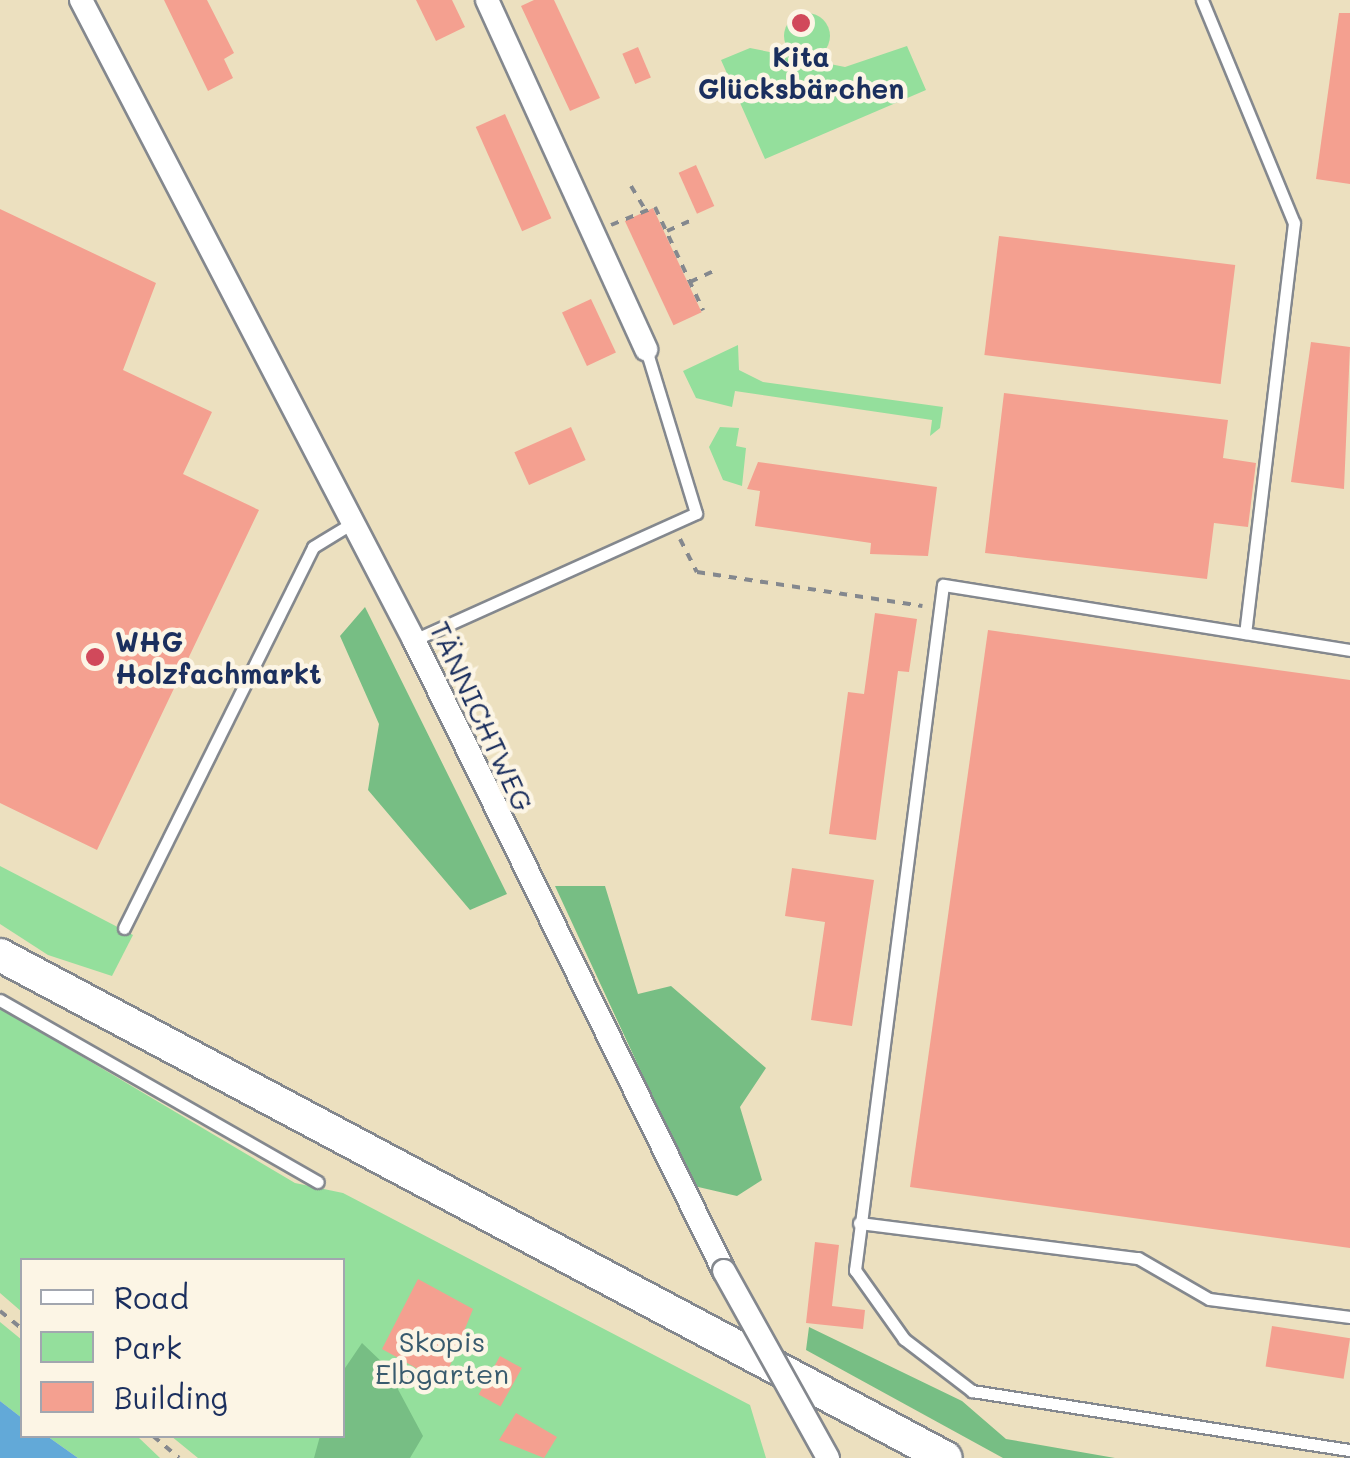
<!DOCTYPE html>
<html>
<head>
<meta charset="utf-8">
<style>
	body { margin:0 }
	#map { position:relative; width:1350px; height:1458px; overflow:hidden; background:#ece0bf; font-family:Mali,sans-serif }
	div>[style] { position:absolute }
	.green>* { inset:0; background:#94df9c }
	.round { border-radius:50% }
	.forest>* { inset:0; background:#77be84 }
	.water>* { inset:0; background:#62a9d8 }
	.building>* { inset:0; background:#f4a090; transform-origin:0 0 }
	.path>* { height:4px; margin-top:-2px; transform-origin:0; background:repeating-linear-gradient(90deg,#84888e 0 8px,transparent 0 16px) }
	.roads { filter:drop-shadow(2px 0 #84888e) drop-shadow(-2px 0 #84888e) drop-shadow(0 2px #84888e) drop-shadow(0 -2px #84888e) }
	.lane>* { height:11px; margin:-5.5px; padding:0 5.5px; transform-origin:5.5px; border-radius:5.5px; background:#fff }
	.street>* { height:22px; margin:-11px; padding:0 11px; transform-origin:11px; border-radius:11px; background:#fff }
	.secondary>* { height:32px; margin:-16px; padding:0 16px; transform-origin:16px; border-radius:16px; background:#fff }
	.bridges { filter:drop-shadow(2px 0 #84888e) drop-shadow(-2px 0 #84888e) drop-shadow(0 2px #84888e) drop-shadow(0 -2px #84888e) }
	.street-bridge>* { height:22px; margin:-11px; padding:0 11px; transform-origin:11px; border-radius:11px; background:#fff }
	.dots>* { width:28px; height:28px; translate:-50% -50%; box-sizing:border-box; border:5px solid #fcf5e5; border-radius:50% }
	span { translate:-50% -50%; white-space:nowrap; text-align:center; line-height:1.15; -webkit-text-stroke:9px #fcf5e5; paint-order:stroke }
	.poi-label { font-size:28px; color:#1b2f5e; font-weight:700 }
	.left { translate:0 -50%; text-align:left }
	.street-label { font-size:28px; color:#1b2f5e }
	.park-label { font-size:28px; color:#395b6e }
	.legend { position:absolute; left:20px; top:1258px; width:325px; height:180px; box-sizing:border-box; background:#fcf5e5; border:2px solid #a2a6af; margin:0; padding:12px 18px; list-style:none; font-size:30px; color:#1b2f5e }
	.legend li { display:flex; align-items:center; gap:20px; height:50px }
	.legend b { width:50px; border:2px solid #a2a6af }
</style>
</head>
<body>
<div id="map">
	<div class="green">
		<i class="round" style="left:784px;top:13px;width:46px;height:46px"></i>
		<i style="clip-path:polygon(907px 46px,926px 90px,765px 159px,721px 60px,750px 48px,845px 67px)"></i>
		<i style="clip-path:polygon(738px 345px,739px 370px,763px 382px,943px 407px,940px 428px,930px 436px,932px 420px,735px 391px,732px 407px,696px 398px,683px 371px)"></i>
		<i style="clip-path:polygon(720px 427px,739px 428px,736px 446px,746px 448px,742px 486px,723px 480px,709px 447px)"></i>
		<i style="clip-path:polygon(0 866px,133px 935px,112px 976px,48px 955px,0 924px)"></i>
		<i style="clip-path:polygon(0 1008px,295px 1183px,343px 1193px,750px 1405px,766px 1458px,198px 1458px,171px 1436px,342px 1436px,342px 1260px,22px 1260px,22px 1312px,0 1293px)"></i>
		<i style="clip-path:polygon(0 1322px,22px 1340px,22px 1418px,0 1401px)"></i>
		<i style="clip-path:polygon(47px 1436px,137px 1436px,160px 1458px,78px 1458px)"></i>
	</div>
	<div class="forest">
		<i style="clip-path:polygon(365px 607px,507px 894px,470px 910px,368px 790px,379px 724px,340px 636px)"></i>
		<i style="clip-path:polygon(555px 886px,605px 886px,638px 994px,671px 986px,766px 1068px,740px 1107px,762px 1180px,737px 1196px,694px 1186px)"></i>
		<i style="clip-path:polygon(809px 1327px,962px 1401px,1006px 1439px,1115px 1458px,1003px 1458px,806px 1350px)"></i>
		<i style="clip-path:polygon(362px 1343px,385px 1365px,423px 1436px,410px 1458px,314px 1458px,320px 1436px,342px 1436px,343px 1371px)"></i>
	</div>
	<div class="water">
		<i style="clip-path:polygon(0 1401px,22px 1418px,22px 1436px,47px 1436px,78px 1458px,0 1458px)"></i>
	</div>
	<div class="building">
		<i style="clip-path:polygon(164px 0,207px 0,234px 53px,224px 59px,233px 78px,208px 91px)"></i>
		<i style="clip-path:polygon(416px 0,452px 0,465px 27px,436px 41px)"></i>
		<i style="clip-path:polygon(534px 0,554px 0,600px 98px,570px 111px,521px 6px)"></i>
		<i style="clip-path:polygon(1339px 13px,1350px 13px,1350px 184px,1316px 179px)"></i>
		<i style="left:638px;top:47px;width:33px;height:17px;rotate:67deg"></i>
		<i style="left:505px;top:114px;width:114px;height:32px;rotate:66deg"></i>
		<i style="left:696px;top:165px;width:45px;height:19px;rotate:66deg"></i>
		<i style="left:653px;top:208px;width:115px;height:31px;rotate:65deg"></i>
		<i style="clip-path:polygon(0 209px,156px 283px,123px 370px,212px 412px,183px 474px,259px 510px,97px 850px,0 803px)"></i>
		<i style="left:999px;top:236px;width:238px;height:120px;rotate:7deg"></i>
		<i style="left:591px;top:299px;width:59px;height:32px;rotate:65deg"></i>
		<i style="clip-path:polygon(1311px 342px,1350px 347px,1344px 489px,1291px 482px)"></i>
		<i style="clip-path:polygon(1004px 393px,1228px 420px,1223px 458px,1256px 463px,1248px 527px,1214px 523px,1207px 579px,985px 553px)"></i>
		<i style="left:571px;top:427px;width:36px;height:62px;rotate:66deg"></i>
		<i style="clip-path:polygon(758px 462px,937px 487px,928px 556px,870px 554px,871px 543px,755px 526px,760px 491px,747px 489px)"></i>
		<i style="clip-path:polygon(875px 613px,917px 619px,909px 672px,898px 671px,876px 840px,829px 834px,848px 692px,864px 694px)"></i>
		<i style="clip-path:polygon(988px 630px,1350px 680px,1350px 1248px,910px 1187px)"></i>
		<i style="clip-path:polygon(792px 868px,874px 880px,852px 1026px,811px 1020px,825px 922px,785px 916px)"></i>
		<i style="clip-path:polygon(815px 1242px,839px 1245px,832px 1306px,865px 1310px,863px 1329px,806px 1323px)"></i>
		<i style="clip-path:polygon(418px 1279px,473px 1309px,443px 1383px,382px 1349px)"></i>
		<i style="left:1272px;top:1326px;width:79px;height:41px;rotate:9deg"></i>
		<i style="left:500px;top:1356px;width:25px;height:44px;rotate:29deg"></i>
		<i style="clip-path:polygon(516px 1413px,557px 1437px,544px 1458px,499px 1440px)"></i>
	</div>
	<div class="path">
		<i style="left:631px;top:186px;width:26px;rotate:59deg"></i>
		<i style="left:611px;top:225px;width:48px;rotate:-22.2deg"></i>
		<i style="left:655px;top:207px;width:114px;rotate:65deg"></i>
		<i style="left:667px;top:231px;width:30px;rotate:-24deg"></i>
		<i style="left:690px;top:282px;width:29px;rotate:-25deg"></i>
		<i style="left:680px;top:539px;width:37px;rotate:63deg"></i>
		<i style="left:697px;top:572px;width:228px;rotate:8.6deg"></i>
		<i style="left:0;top:1311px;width:28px;rotate:39deg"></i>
		<i style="left:153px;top:1436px;width:34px;rotate:40deg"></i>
	</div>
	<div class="roads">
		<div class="lane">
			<i style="left:1202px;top:0;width:241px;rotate:67.6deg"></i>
			<i style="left:1294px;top:223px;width:413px;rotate:96.8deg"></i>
			<i style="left:414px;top:640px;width:309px;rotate:-24.2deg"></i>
			<i style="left:696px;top:513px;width:171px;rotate:-107deg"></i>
			<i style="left:1350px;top:650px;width:412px;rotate:-170.9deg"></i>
			<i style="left:943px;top:585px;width:691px;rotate:97.32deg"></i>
			<i style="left:855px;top:1270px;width:85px;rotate:54.6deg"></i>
			<i style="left:904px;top:1339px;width:86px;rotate:37.4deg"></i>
			<i style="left:972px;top:1391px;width:383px;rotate:8.9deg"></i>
			<i style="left:124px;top:928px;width:425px;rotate:-63.6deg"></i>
			<i style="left:313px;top:547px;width:42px;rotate:-31.4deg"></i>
			<i style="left:0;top:1000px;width:366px;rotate:29.8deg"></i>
			<i style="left:859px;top:1223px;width:281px;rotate:7.2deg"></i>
			<i style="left:1138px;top:1258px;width:82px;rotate:30deg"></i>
			<i style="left:1209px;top:1299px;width:142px;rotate:7.3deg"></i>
		</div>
		<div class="street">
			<i style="left:81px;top:0;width:721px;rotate:62.51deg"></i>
			<i style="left:414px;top:640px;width:703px;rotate:63.84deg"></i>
			<i style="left:487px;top:0;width:384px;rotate:65.5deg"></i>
		</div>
		<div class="secondary">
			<i style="left:0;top:955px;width:1071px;rotate:28deg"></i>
		</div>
	</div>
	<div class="bridges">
		<div class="street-bridge">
			<i style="left:724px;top:1271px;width:214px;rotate:60.9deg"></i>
		</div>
	</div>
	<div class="dots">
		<i style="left:801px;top:23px;background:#d1495b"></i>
		<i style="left:95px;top:657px;background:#d1495b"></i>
	</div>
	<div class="poi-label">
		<span style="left:801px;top:72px">Kita<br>Glücksbärchen</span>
		<span class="left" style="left:115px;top:657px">WHG<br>Holzfachmarkt</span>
	</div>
	<div class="street-label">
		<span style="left:482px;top:716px;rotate:65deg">TÄNNICHTWEG</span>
	</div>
	<div class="park-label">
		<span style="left:442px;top:1357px">Skopis<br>Elbgarten</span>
	</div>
	<ul class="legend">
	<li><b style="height:12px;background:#fff"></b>Road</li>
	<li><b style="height:28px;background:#94df9c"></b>Park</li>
	<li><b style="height:28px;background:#f4a090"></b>Building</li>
	</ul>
</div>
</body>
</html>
